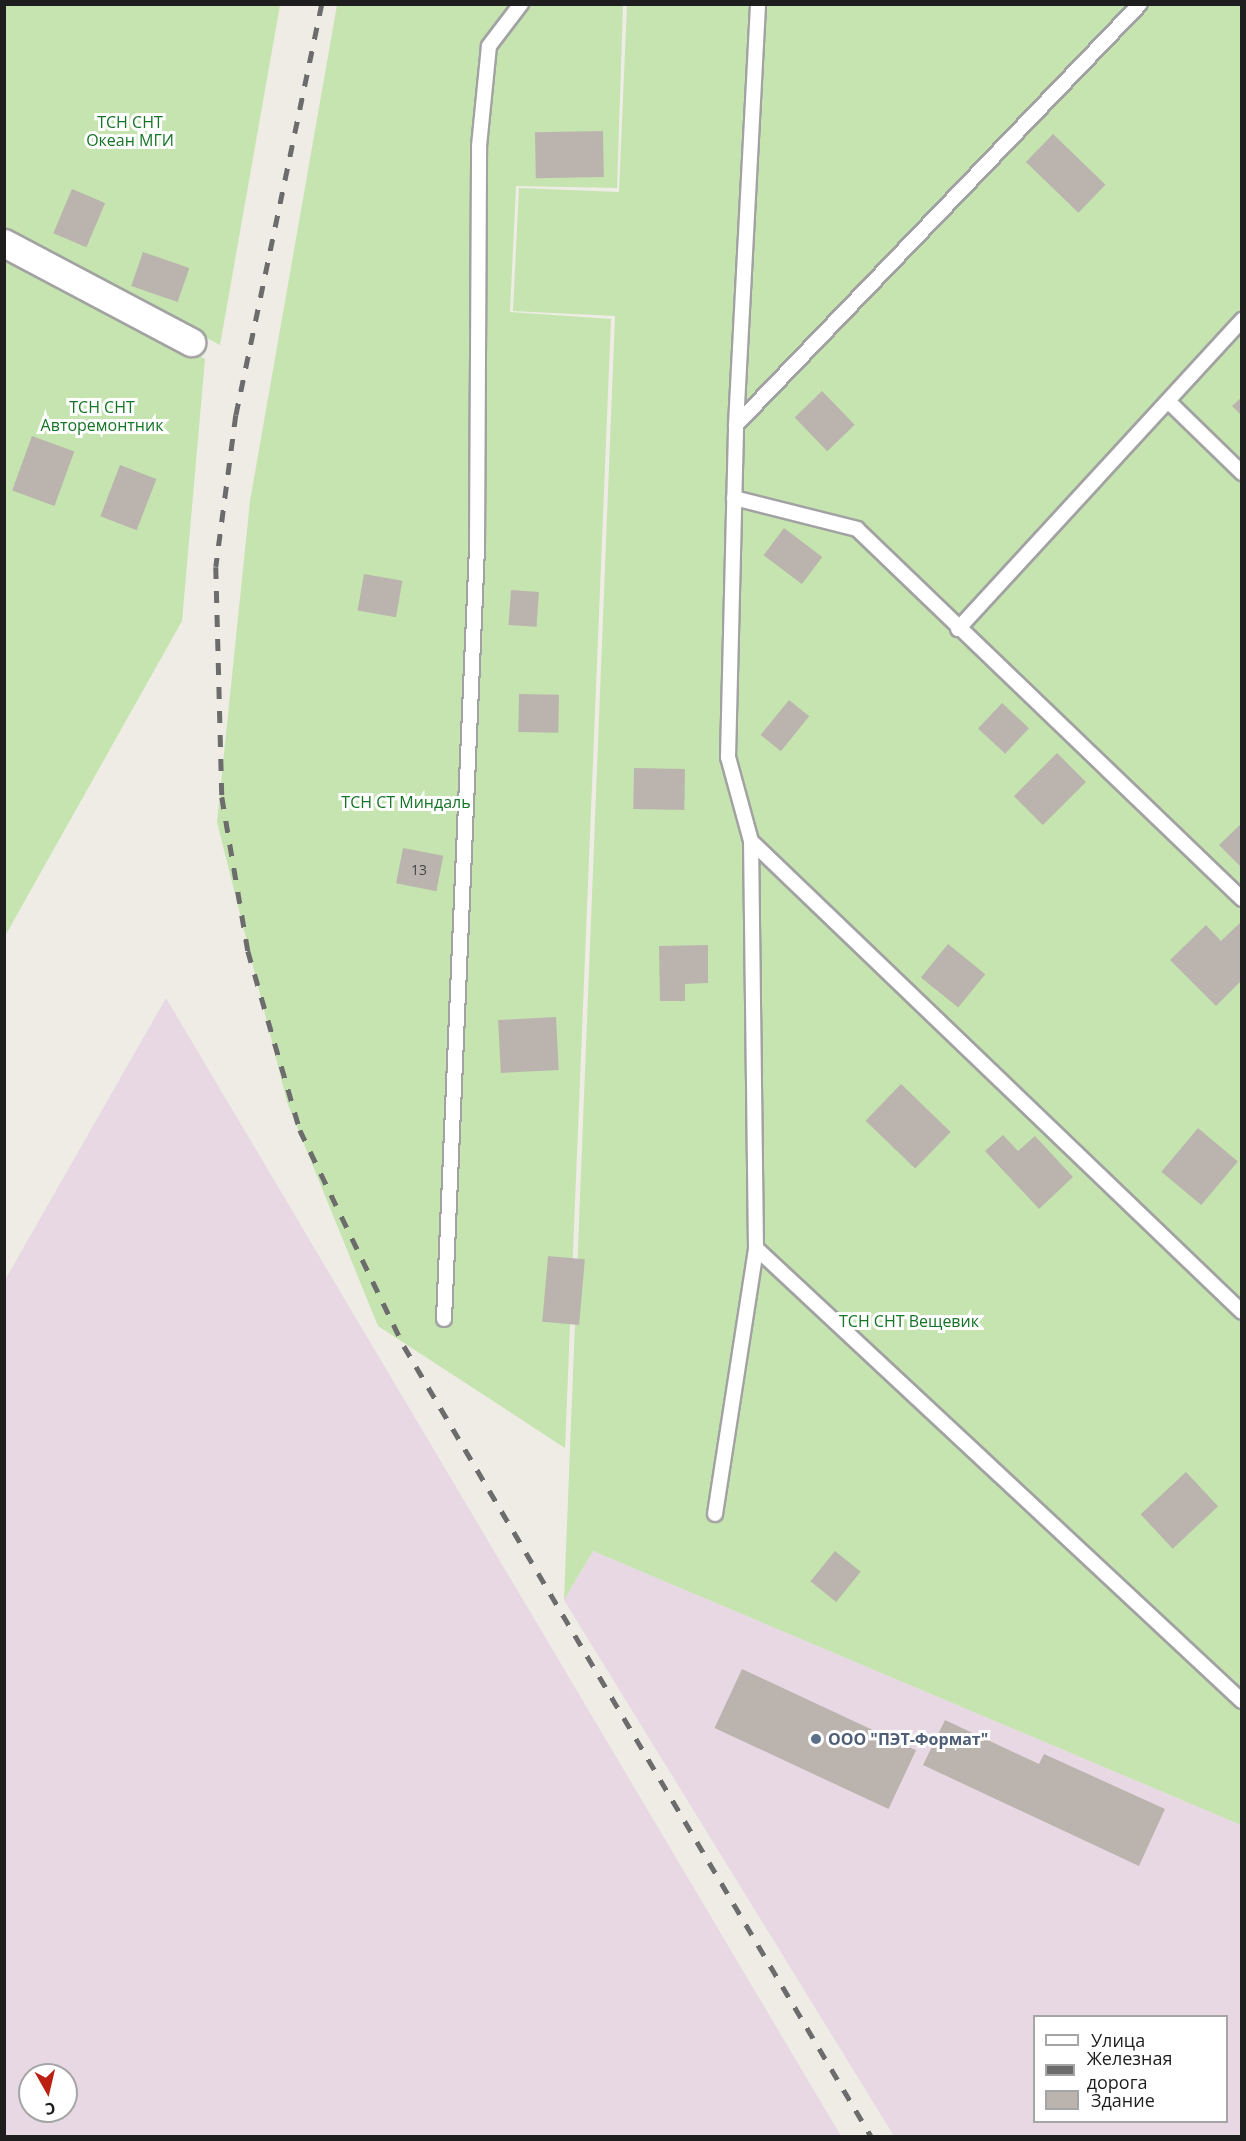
<!DOCTYPE html>
<html>
<head>
<meta charset="utf-8">
<style>
	body { margin:0 }
	#map { position:relative; width:1246px; height:2141px; overflow:hidden; background:#eeece5; font-family:"Open Sans",sans-serif }
	div>[style] { position:absolute }
	.industrial>* { inset:0; background:#e7d8e3 }
	.grass>* { inset:0; background:#c5e4af }
	.building>* { inset:0; background:#bbb4ae; transform-origin:0 0 }
	.roads { filter:drop-shadow(2px 0 #a2a2a2) drop-shadow(-2px 0 #a2a2a2) drop-shadow(0 2px #a2a2a2) drop-shadow(0 -2px #a2a2a2) }
	.lane>* { height:14px; margin:-7px; padding:0 7px; transform-origin:7px; border-radius:7px; background:#fff }
	.street>* { height:27px; margin:-13.5px; padding:0 13.5px; transform-origin:13.5px; border-radius:13.5px; background:#fff }
	.rail>* { height:4.5px; margin-top:-2.25px; transform-origin:0; background:repeating-linear-gradient(90deg,#6c6c6c 0 12px,transparent 0 24px) }
	.dots>* { width:16px; height:16px; translate:-50% -50%; box-sizing:border-box; border:3px solid #fff; border-radius:50% }
	span { translate:-50% -50%; white-space:nowrap; text-align:center; line-height:1.15; -webkit-text-stroke:6px #fff; paint-order:stroke }
	.number-label { font-size:14px; color:#454442 }
	.number-label span { -webkit-text-stroke-width:0 }
	.park-label { font-size:16px; color:#157425 }
	.service-label { font-size:16px; color:#4e5e75; font-weight:700 }
	.left { translate:0 -50%; text-align:left }
	.frame { position:absolute; inset:0; border:6px solid #1e1e1e; pointer-events:none }
	.legend { position:absolute; left:1033px; top:2015px; width:195px; height:108px; box-sizing:border-box; background:#fff; border:2px solid #a5a5a5; margin:0; padding:8px 10px; list-style:none; font-size:18px; color:#1e1e1e }
	.legend li { display:flex; align-items:center; gap:12px; height:30px }
	.legend b { width:30px; border:2px solid #a5a5a5 }
	.north { position:absolute; left:18px; top:2063px; width:60px; height:60px; box-sizing:border-box; background:#fff; border:2px solid #a5a5a5; border-radius:50%; rotate:172deg; font-size:16px; font-weight:700; line-height:24px; text-align:center; color:#1e1e1e }
	.north::after { content:''; display:block; margin:auto; width:21px; height:27px; background:#bb1f11; clip-path:polygon(50% 0,100% 100%,50% 72%,0 100%) }
</style>
</head>
<body>
<div id="map">
	<div class="industrial">
		<i style="clip-path:polygon(evenodd,166px 998px,841px 2136px,5px 2136px,5px 1280px,166px 998px,30px 2075px,66px 2075px,66px 2111px,30px 2111px,30px 2075px)"></i>
		<i style="clip-path:polygon(evenodd,593px 1551px,1241px 1825px,1241px 2136px,894px 2136px,564px 1600px,593px 1551px,1034px 2016px,1226px 2016px,1226px 2122px,1034px 2122px,1034px 2016px)"></i>
	</div>
	<div class="grass">
		<i style="clip-path:polygon(4px 5px,280px 5px,220px 345px,5px 230px)"></i>
		<i style="clip-path:polygon(337px 5px,623px 5px,617px 188px,516px 186px,510px 312px,611px 319px,565px 1448px,378px 1326px,287px 1102px,217px 822px,250px 501px)"></i>
		<i style="clip-path:polygon(627px 5px,1241px 5px,1241px 1825px,593px 1551px,564px 1600px,615px 316px,513px 311px,519px 188px,619px 192px)"></i>
		<i style="clip-path:polygon(5px 253px,205px 359px,182px 621px,5px 936px)"></i>
	</div>
	<div class="building">
		<i style="left:603px;top:131px;width:46px;height:68px;rotate:89deg"></i>
		<i style="left:1053px;top:134px;width:73px;height:39px;rotate:44deg"></i>
		<i style="left:72px;top:189px;width:36px;height:48px;rotate:23deg"></i>
		<i style="left:143px;top:252px;width:49px;height:36px;rotate:19deg"></i>
		<i style="left:822px;top:391px;width:47px;height:38px;rotate:46deg"></i>
		<i style="clip-path:polygon(1242px 397px,1242px 416px,1232px 406px)"></i>
		<i style="left:32px;top:436px;width:45px;height:58px;rotate:20deg"></i>
		<i style="left:120px;top:465px;width:39px;height:55px;rotate:21deg"></i>
		<i style="left:784px;top:528px;width:48px;height:34px;rotate:37deg"></i>
		<i style="left:364px;top:574px;width:39px;height:37px;rotate:10deg"></i>
		<i style="left:511px;top:590px;width:28px;height:35px;rotate:4deg"></i>
		<i style="left:519px;top:694px;width:40px;height:38px;rotate:1deg"></i>
		<i style="left:789px;top:700px;width:26px;height:45px;rotate:39deg"></i>
		<i style="left:1002px;top:703px;width:37px;height:35px;rotate:43deg"></i>
		<i style="left:1057px;top:753px;width:41px;height:61px;rotate:45deg"></i>
		<i style="left:634px;top:768px;width:51px;height:41px;rotate:1deg"></i>
		<i style="clip-path:polygon(1242px 823px,1242px 868px,1219px 845px)"></i>
		<i style="left:403px;top:848px;width:41px;height:36px;rotate:11deg"></i>
		<i style="clip-path:polygon(1242px 921px,1242px 980px,1216px 1006px,1170px 960px,1206px 925px,1221px 941px)"></i>
		<i style="left:948px;top:944px;width:48px;height:43px;rotate:39deg"></i>
		<i style="clip-path:polygon(708px 945px,708px 983px,685px 984px,685px 1001px,660px 1001px,659px 946px)"></i>
		<i style="left:556px;top:1017px;width:53px;height:58px;rotate:87deg"></i>
		<i style="left:901px;top:1084px;width:69px;height:51px;rotate:44deg"></i>
		<i style="left:1198px;top:1128px;width:52px;height:57px;rotate:40deg"></i>
		<i style="clip-path:polygon(1003px 1135px,1018px 1151px,1035px 1136px,1073px 1177px,1039px 1209px,985px 1151px)"></i>
		<i style="left:548px;top:1256px;width:37px;height:66px;rotate:5deg"></i>
		<i style="left:1186px;top:1472px;width:47px;height:62px;rotate:47deg"></i>
		<i style="left:835px;top:1551px;width:33px;height:39px;rotate:39deg"></i>
		<i style="left:742px;top:1669px;width:192px;height:65px;rotate:25deg"></i>
		<i style="clip-path:polygon(945px 1720px,1039px 1764px,1044px 1754px,1165px 1809px,1139px 1866px,923px 1765px)"></i>
	</div>
	<div class="roads">
		<div class="lane">
			<i style="left:1169px;top:402px;width:102px;rotate:44.2deg"></i>
			<i style="left:736px;top:425px;width:583px;rotate:-46.18deg"></i>
			<i style="left:734px;top:498px;width:127px;rotate:14.1deg"></i>
			<i style="left:857px;top:529px;width:534px;rotate:43.86deg"></i>
			<i style="left:958px;top:629px;width:420px;rotate:-47.4deg"></i>
			<i style="left:751px;top:841px;width:680px;rotate:43.81deg"></i>
			<i style="left:756px;top:1248px;width:664px;rotate:42.99deg"></i>
			<i style="left:444px;top:1319px;width:773px;rotate:-87.55deg"></i>
			<i style="left:477px;top:547px;width:401px;rotate:-89.7deg"></i>
			<i style="left:479px;top:146px;width:100px;rotate:-84.3deg"></i>
			<i style="left:489px;top:46px;width:53px;rotate:-52.7deg"></i>
			<i style="left:715px;top:1514px;width:269px;rotate:-81.2deg"></i>
			<i style="left:756px;top:1248px;width:407px;rotate:-90.7deg"></i>
			<i style="left:751px;top:841px;width:87px;rotate:-105.3deg"></i>
			<i style="left:728px;top:757px;width:332px;rotate:-88.6deg"></i>
			<i style="left:736px;top:425px;width:422px;rotate:-87deg"></i>
		</div>
		<div class="street">
			<i style="left:4px;top:243px;width:212px;rotate:27.9deg"></i>
		</div>
	</div>
	<div class="rail">
		<i style="left:322px;top:4px;width:420px;rotate:101.8deg"></i>
		<i style="left:236px;top:415px;width:153px;rotate:97.5deg"></i>
		<i style="left:216px;top:567px;width:230px;rotate:88.5deg"></i>
		<i style="left:222px;top:797px;width:156px;rotate:80.4deg"></i>
		<i style="left:248px;top:951px;width:186px;rotate:73.8deg"></i>
		<i style="left:300px;top:1130px;width:240px;rotate:64.3deg"></i>
		<i style="left:404px;top:1346px;width:918px;rotate:59.41deg"></i>
	</div>
	<div class="dots">
		<i style="left:816px;top:1739px;background:#5c6f8a"></i>
	</div>
	<div class="number-label">
		<span style="left:419px;top:870px">13</span>
	</div>
	<div class="park-label">
		<span style="left:130px;top:131px">ТСН СНТ<br>Океан МГИ</span>
		<span style="left:102px;top:416px">ТСН СНТ<br>Авторемонтник</span>
		<span style="left:406px;top:802px">ТСН СТ Миндаль</span>
		<span style="left:909px;top:1321px">ТСН СНТ Вещевик</span>
	</div>
	<div class="service-label">
		<span class="left" style="left:828px;top:1739px">ООО "ПЭТ-Формат"</span>
	</div>
	<div class="frame"></div>
	<ul class="legend">
	<li><b style="height:8px;background:#fff"></b>Улица</li>
	<li><b style="height:8px;background:#6c6c6c"></b>Железная дорога</li>
	<li><b style="height:16px;background:#bbb4ae"></b>Здание</li>
	</ul>
	<div class="north">С</div>
</div>
</body>
</html>
